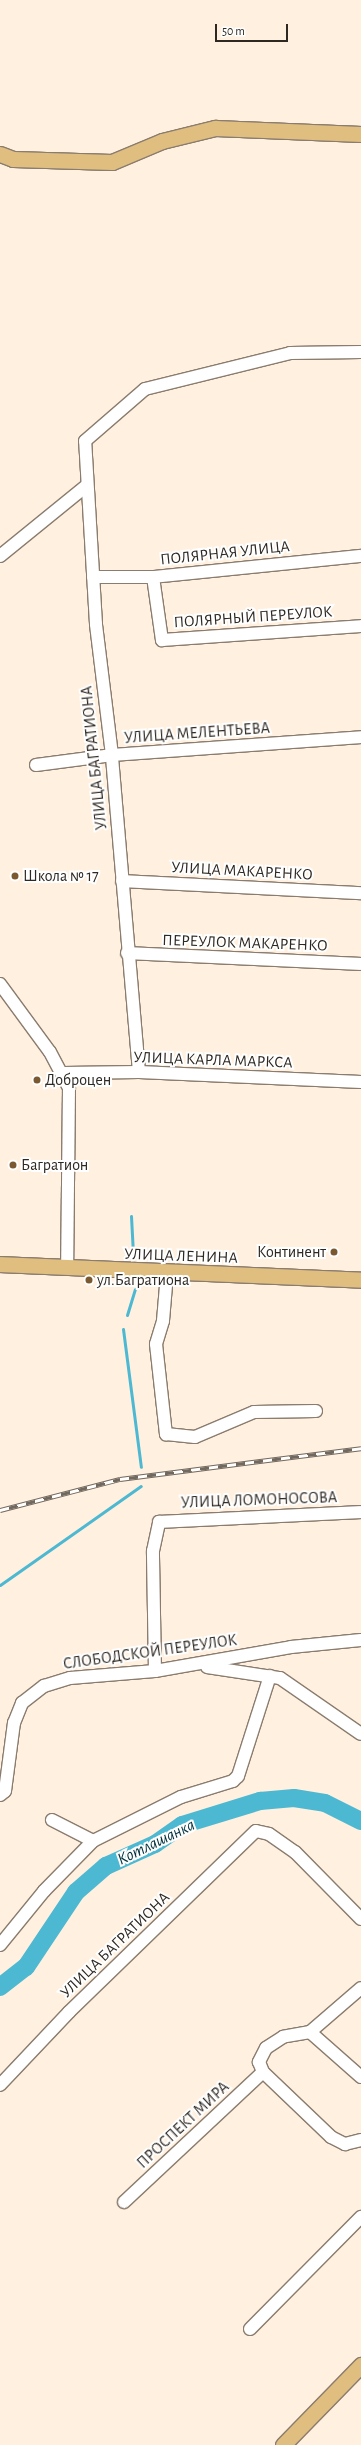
<!DOCTYPE html>
<html>
<head>
<meta charset="utf-8">
<style>
	body { margin:0 }
	#map { position:relative; width:361px; height:2445px; overflow:hidden; background:#fff0df; font-family:"Alegreya Sans",sans-serif }
	div>[style] { position:absolute }
	.stream>* { height:3px; margin:-1.5px; padding:0 1.5px; transform-origin:1.5px; border-radius:1.5px; background:#4db8d2 }
	.river>* { height:18px; margin:-9px; padding:0 9px; transform-origin:9px; border-radius:9px; background:#4db8d2 }
	.roads { filter:drop-shadow(1px 0 #8a7c6e) drop-shadow(-1px 0 #8a7c6e) drop-shadow(0 1px #8a7c6e) drop-shadow(0 -1px #8a7c6e) }
	.minor>* { height:12px; margin:-6px; padding:0 6px; transform-origin:6px; border-radius:6px; background:#fff }
	.major>* { height:15px; margin:-7.5px; padding:0 7.5px; transform-origin:7.5px; border-radius:7.5px; background:#dfbe7f }
	.rail>* { height:4.5px; margin-top:-2.25px; transform-origin:0; background:repeating-linear-gradient(90deg,#fff 0 9px,#71685f 0 18px); box-sizing:border-box; border-block:1px solid #71685f }
	.dots>* { width:11px; height:11px; translate:-50% -50%; box-sizing:border-box; border:2px solid #fff; border-radius:50% }
	span { translate:-50% -50%; white-space:nowrap; text-align:center; line-height:1.15; -webkit-text-stroke:4px #fff; paint-order:stroke }
	.street-label { font-size:16px; color:#2e2822 }
	.poi-label { font-size:16px; color:#2e2822 }
	.left { translate:0 -50%; text-align:left }
	.right { translate:-100% -50%; text-align:right }
	.water-label { font-size:17px; color:#00313c; font-style:italic }
	.scale { position:absolute; left:215px; top:24px; width:73px; height:18px; box-sizing:border-box; border:2px solid #2e2822; border-top:0; padding-left:5px; font-size:12px; line-height:14px; white-space:nowrap; color:#2e2822; -webkit-text-stroke:3px #fff; paint-order:stroke }
</style>
</head>
<body>
<div id="map">
	<div class="stream">
		<i style="left:131px;top:1216px;width:35px;rotate:87deg"></i>
		<i style="left:127px;top:1315px;width:27px;rotate:-73deg"></i>
		<i style="left:123px;top:1329px;width:139px;rotate:82.6deg"></i>
		<i style="left:0;top:1585px;width:172px;rotate:-35.1deg"></i>
	</div>
	<div class="river">
		<i style="left:0;top:1987px;width:33px;rotate:-38deg"></i>
		<i style="left:26px;top:1967px;width:90px;rotate:-56.3deg"></i>
		<i style="left:76px;top:1892px;width:40px;rotate:-41deg"></i>
		<i style="left:106px;top:1866px;width:54px;rotate:-24.2deg"></i>
		<i style="left:155px;top:1844px;width:33px;rotate:-35deg"></i>
		<i style="left:182px;top:1825px;width:82px;rotate:-17.1deg"></i>
		<i style="left:260px;top:1801px;width:34px;rotate:-5deg"></i>
		<i style="left:294px;top:1798px;width:31px;rotate:9deg"></i>
		<i style="left:325px;top:1803px;width:40px;rotate:26.6deg"></i>
	</div>
	<div class="roads">
		<div class="minor">
			<i style="left:0;top:556px;width:111px;rotate:-39.1deg"></i>
			<i style="left:93px;top:577px;width:60px"></i>
			<i style="left:153px;top:577px;width:209px;rotate:-5.8deg"></i>
			<i style="left:153px;top:577px;width:64px;rotate:81.9deg"></i>
			<i style="left:162px;top:640px;width:199px;rotate:-4deg"></i>
			<i style="left:36px;top:765px;width:77px;rotate:-7.5deg"></i>
			<i style="left:112px;top:755px;width:250px;rotate:-4.1deg"></i>
			<i style="left:122px;top:881px;width:239px;rotate:2.9deg"></i>
			<i style="left:127px;top:953px;width:234px;rotate:2.7deg"></i>
			<i style="left:0;top:984px;width:84px;rotate:53.7deg"></i>
			<i style="left:50px;top:1052px;width:41px;rotate:62.2deg"></i>
			<i style="left:69px;top:1088px;width:180px;rotate:90.6deg"></i>
			<i style="left:139px;top:1072px;width:318px;rotate:-94.9deg"></i>
			<i style="left:112px;top:755px;width:132px;rotate:-97deg"></i>
			<i style="left:96px;top:624px;width:183px;rotate:-93.4deg"></i>
			<i style="left:85px;top:441px;width:79px;rotate:-40.9deg"></i>
			<i style="left:145px;top:389px;width:149px;rotate:-13.9deg"></i>
			<i style="left:290px;top:353px;width:71px;rotate:-0.8deg"></i>
			<i style="left:64px;top:1073px;width:75px;rotate:-0.8deg"></i>
			<i style="left:139px;top:1072px;width:222px;rotate:2.6deg"></i>
			<i style="left:167px;top:1274px;width:47px;rotate:94.9deg"></i>
			<i style="left:163px;top:1321px;width:24px;rotate:107deg"></i>
			<i style="left:156px;top:1344px;width:91px;rotate:83.7deg"></i>
			<i style="left:166px;top:1434px;width:29px;rotate:6deg"></i>
			<i style="left:195px;top:1437px;width:64px;rotate:-23deg"></i>
			<i style="left:254px;top:1412px;width:62px;rotate:-0.9deg"></i>
			<i style="left:207px;top:1667px;width:74px;rotate:8.6deg"></i>
			<i style="left:280px;top:1678px;width:98px;rotate:34.7deg"></i>
			<i style="left:155px;top:1671px;width:120px;rotate:-91deg"></i>
			<i style="left:153px;top:1551px;width:30px;rotate:-78deg"></i>
			<i style="left:159px;top:1522px;width:202px;rotate:-2.8deg"></i>
			<i style="left:0;top:1795px;width:6px;rotate:-39deg"></i>
			<i style="left:5px;top:1791px;width:69px;rotate:-82.5deg"></i>
			<i style="left:14px;top:1723px;width:22px;rotate:-68deg"></i>
			<i style="left:22px;top:1703px;width:28px;rotate:-38deg"></i>
			<i style="left:44px;top:1686px;width:27px;rotate:-17deg"></i>
			<i style="left:70px;top:1678px;width:85px;rotate:-4.7deg"></i>
			<i style="left:155px;top:1671px;width:138px;rotate:-10deg"></i>
			<i style="left:291px;top:1647px;width:70px;rotate:-5.7deg"></i>
			<i style="left:52px;top:1820px;width:46px;rotate:27.1deg"></i>
			<i style="left:0;top:1945px;width:70px;rotate:-50.8deg"></i>
			<i style="left:44px;top:1891px;width:70px;rotate:-45.6deg"></i>
			<i style="left:93px;top:1841px;width:98px;rotate:-26.6deg"></i>
			<i style="left:181px;top:1797px;width:54px;rotate:-17.1deg"></i>
			<i style="left:233px;top:1781px;width:7px;rotate:-45deg"></i>
			<i style="left:238px;top:1776px;width:105px;rotate:-72.3deg"></i>
			<i style="left:310px;top:2032px;width:67px;rotate:-40.8deg"></i>
			<i style="left:361px;top:2077px;width:68px;rotate:-138.6deg"></i>
			<i style="left:310px;top:2032px;width:27px;rotate:170deg"></i>
			<i style="left:283px;top:2037px;width:20px;rotate:147deg"></i>
			<i style="left:266px;top:2048px;width:16px;rotate:117deg"></i>
			<i style="left:259px;top:2062px;width:11px;rotate:68deg"></i>
			<i style="left:263px;top:2072px;width:94px;rotate:43.7deg"></i>
			<i style="left:331px;top:2137px;width:16px;rotate:27deg"></i>
			<i style="left:345px;top:2144px;width:16px;rotate:-14deg"></i>
			<i style="left:0;top:2085px;width:100px;rotate:-46.6deg"></i>
			<i style="left:69px;top:2012px;width:260px;rotate:-44.1deg"></i>
			<i style="left:256px;top:1831px;width:13px;rotate:13deg"></i>
			<i style="left:269px;top:1834px;width:32px;rotate:35deg"></i>
			<i style="left:295px;top:1852px;width:94px;rotate:45.4deg"></i>
			<i style="left:124px;top:2202px;width:190px;rotate:-43.1deg"></i>
			<i style="left:250px;top:2329px;width:158px;rotate:-45.3deg"></i>
		</div>
		<div class="major">
			<i style="left:0;top:154px;width:14px;rotate:21deg"></i>
			<i style="left:13px;top:159px;width:99px;rotate:1.7deg"></i>
			<i style="left:112px;top:162px;width:54px;rotate:-22.8deg"></i>
			<i style="left:162px;top:141px;width:55px;rotate:-13.8deg"></i>
			<i style="left:215px;top:128px;width:146px;rotate:2.4deg"></i>
			<i style="left:0;top:1264px;width:361px;rotate:2.5deg"></i>
			<i style="left:283px;top:2445px;width:112px;rotate:-45.7deg"></i>
		</div>
	</div>
	<div class="rail">
		<i style="left:0;top:1510px;width:124px;rotate:-14.5deg"></i>
		<i style="left:120px;top:1479px;width:243px;rotate:-7.3deg"></i>
	</div>
	<div class="dots">
		<i style="left:15px;top:876px;background:#7a5930"></i>
		<i style="left:37px;top:1080px;background:#7a5930"></i>
		<i style="left:13px;top:1165px;background:#7a5930"></i>
		<i style="left:334px;top:1252px;background:#7a5930"></i>
		<i style="left:89px;top:1280px;background:#7a5930"></i>
	</div>
	<div class="street-label">
		<span style="left:225px;top:553px;rotate:-6deg">ПОЛЯРНАЯ УЛИЦА</span>
		<span style="left:253px;top:617px;rotate:-4deg">ПОЛЯРНЫЙ ПЕРЕУЛОК</span>
		<span style="left:197px;top:733px;rotate:-4deg">УЛИЦА МЕЛЕНТЬЕВА</span>
		<span style="left:94px;top:758px;rotate:-96deg">УЛИЦА БАГРАТИОНА</span>
		<span style="left:242px;top:871px;rotate:3deg">УЛИЦА МАКАРЕНКО</span>
		<span style="left:245px;top:943px;rotate:2deg">ПЕРЕУЛОК МАКАРЕНКО</span>
		<span style="left:213px;top:1060px;rotate:2deg">УЛИЦА КАРЛА МАРКСА</span>
		<span style="left:181px;top:1256px;rotate:2deg">УЛИЦА ЛЕНИНА</span>
		<span style="left:259px;top:1500px;rotate:-2deg">УЛИЦА ЛОМОНОСОВА</span>
		<span style="left:150px;top:1652px;rotate:-8deg">СЛОБОДСКОЙ ПЕРЕУЛОК</span>
		<span style="left:115px;top:1945px;rotate:-44deg">УЛИЦА БАГРАТИОНА</span>
		<span style="left:183px;top:2125px;rotate:-43deg">ПРОСПЕКТ МИРА</span>
	</div>
	<div class="poi-label">
		<span class="left" style="left:23px;top:876px">Школа № 17</span>
		<span class="left" style="left:45px;top:1080px">Доброцен</span>
		<span class="left" style="left:21px;top:1165px">Багратион</span>
		<span class="right" style="left:326px;top:1252px">Континент</span>
		<span class="left" style="left:97px;top:1280px">ул.Багратиона</span>
	</div>
	<div class="water-label">
		<span style="left:156px;top:1842px;rotate:-26deg">Котлашанка</span>
	</div>
	<div class="scale">50 m</div>
</div>
</body>
</html>
